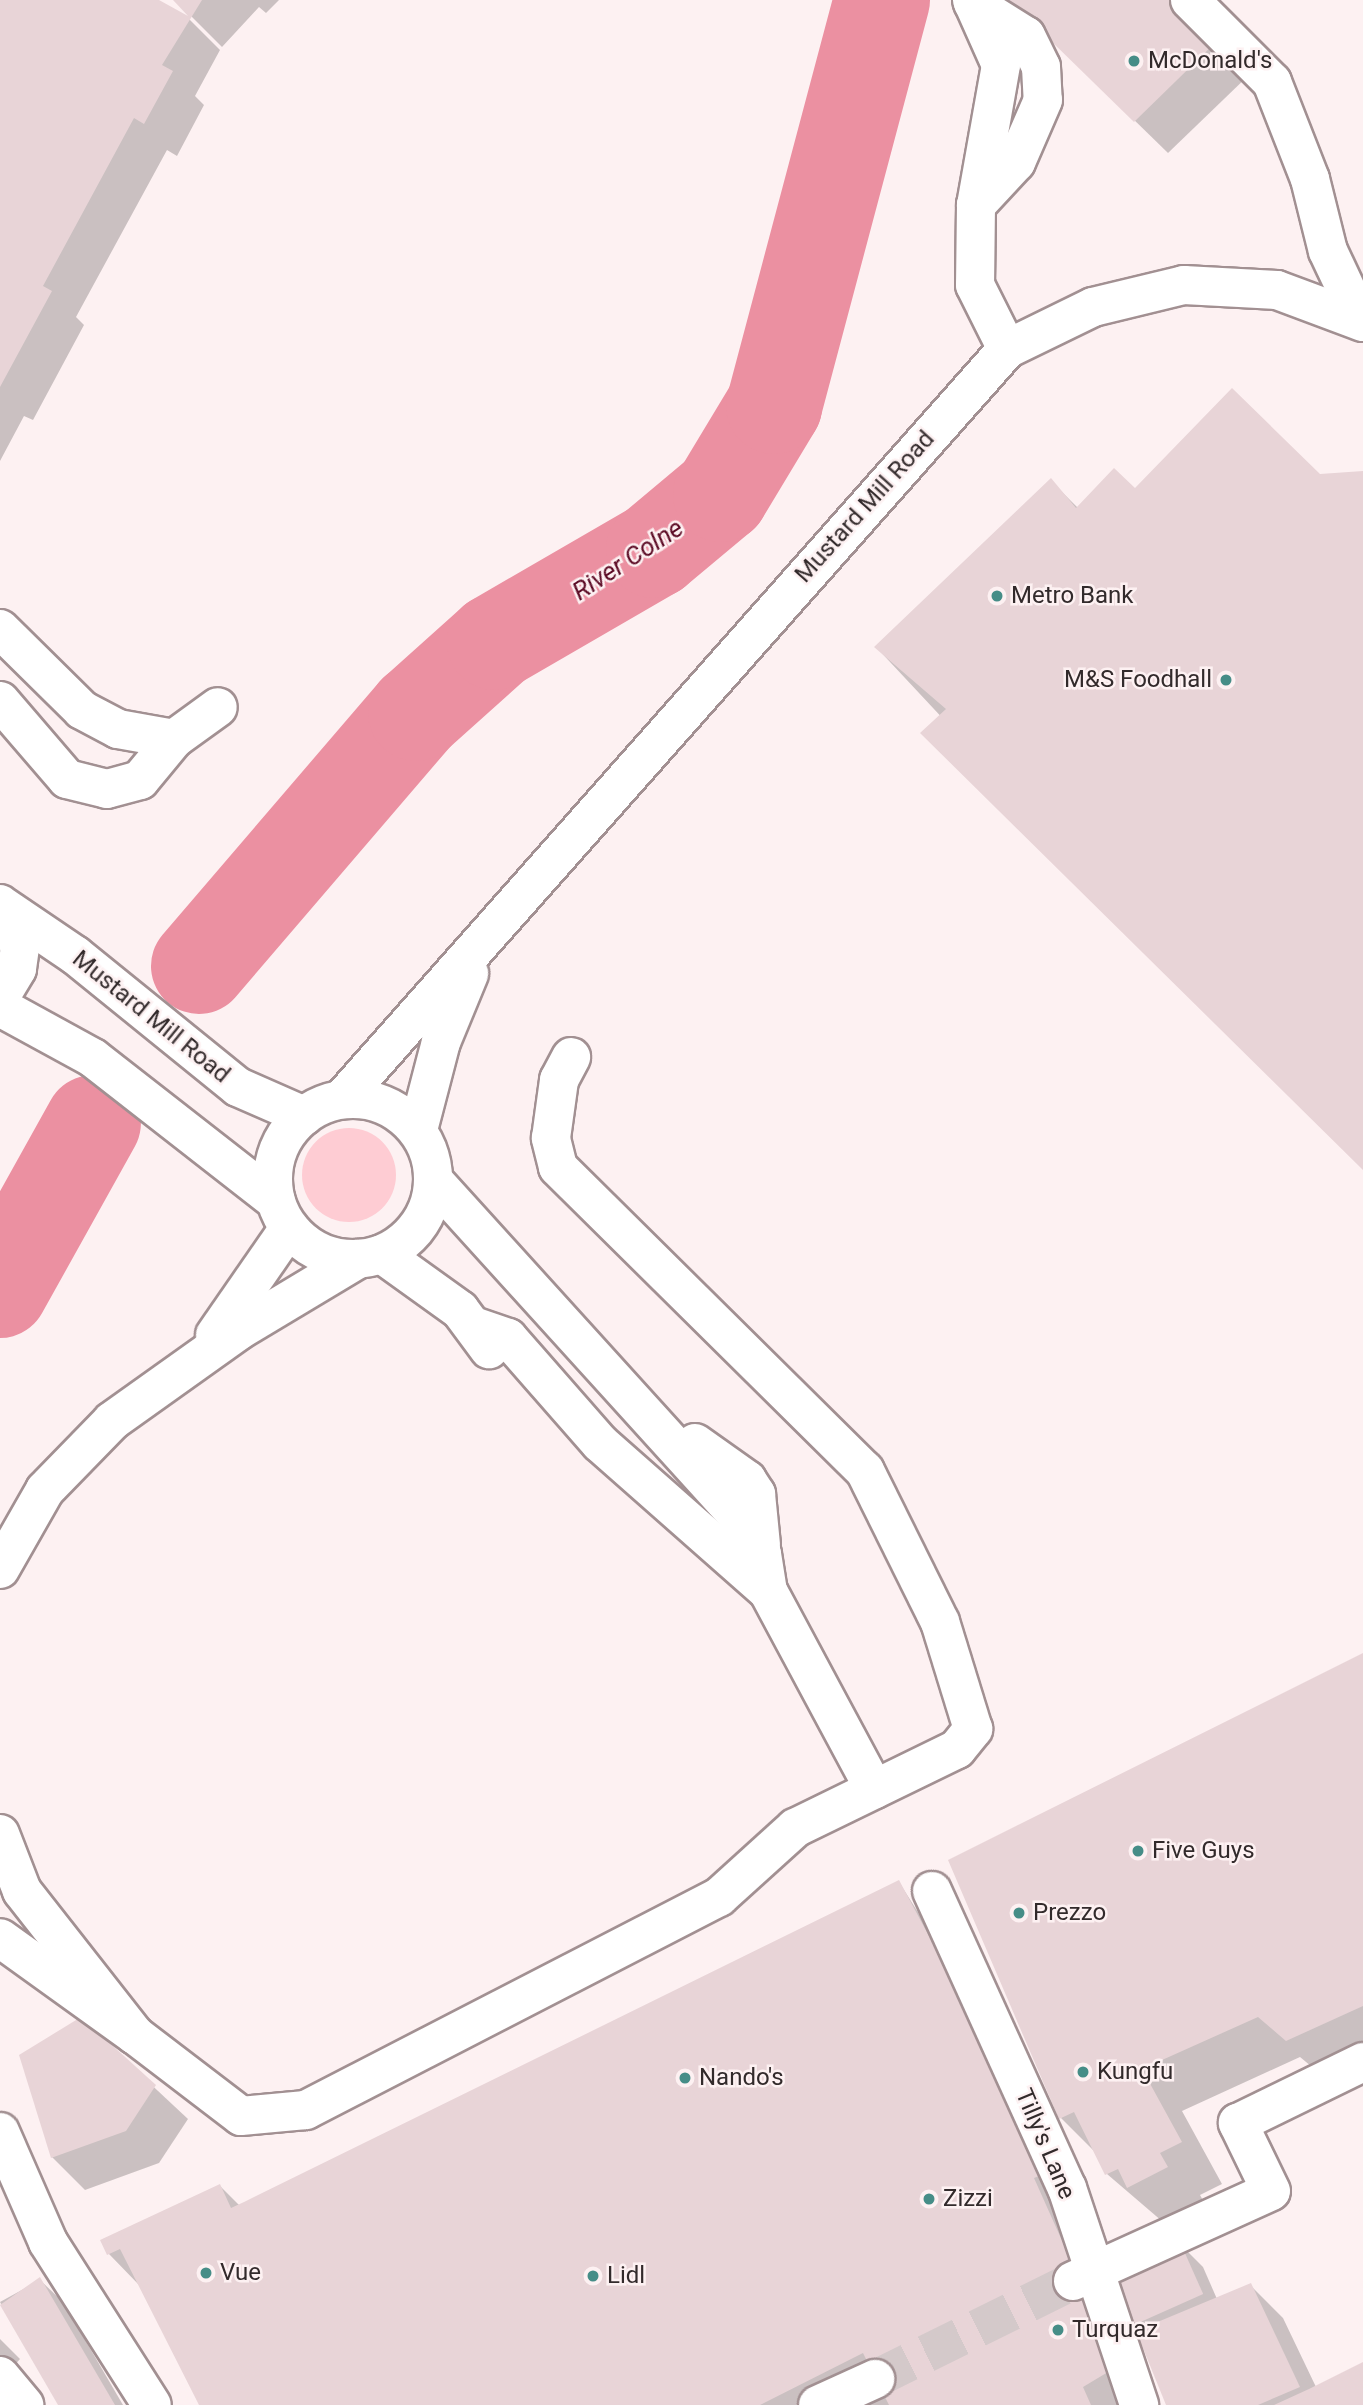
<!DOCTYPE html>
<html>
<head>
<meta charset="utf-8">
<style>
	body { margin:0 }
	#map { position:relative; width:1363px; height:2405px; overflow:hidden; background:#fdf1f2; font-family:Roboto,sans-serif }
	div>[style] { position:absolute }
	.green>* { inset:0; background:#feccd3 }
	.round { border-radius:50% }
	.shadow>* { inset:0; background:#0003 }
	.river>* { height:96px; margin:-48px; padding:0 48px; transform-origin:48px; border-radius:48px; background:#eb90a1 }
	.building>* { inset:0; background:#e8d4d7; transform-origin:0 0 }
	.minor-tunnel>* { height:38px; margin-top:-19px; transform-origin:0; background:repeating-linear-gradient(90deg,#d4c9ca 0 38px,transparent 0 57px) }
	.roads { filter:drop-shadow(2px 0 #a29092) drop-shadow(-2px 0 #a29092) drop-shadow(0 2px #a29092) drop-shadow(0 -2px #a29092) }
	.minor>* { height:38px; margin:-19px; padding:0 19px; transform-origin:19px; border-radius:19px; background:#fff }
	.minor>.ring { margin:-19px; padding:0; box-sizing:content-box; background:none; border:38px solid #fff; border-radius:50% }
	.dots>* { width:19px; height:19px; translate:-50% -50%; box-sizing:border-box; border:4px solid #fdf1f2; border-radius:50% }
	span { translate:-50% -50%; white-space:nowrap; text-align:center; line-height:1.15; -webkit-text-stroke:5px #fdf1f2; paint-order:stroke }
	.poi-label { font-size:24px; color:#322a2b }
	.left { translate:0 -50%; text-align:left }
	.right { translate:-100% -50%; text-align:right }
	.street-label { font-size:24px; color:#322a2b }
	.water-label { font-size:26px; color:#5d0c26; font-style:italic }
</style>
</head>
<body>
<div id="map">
	<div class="green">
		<i class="round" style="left:302px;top:1128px;width:94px;height:94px"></i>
	</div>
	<div class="shadow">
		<i style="clip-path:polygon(0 0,155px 0,187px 17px,220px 50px,195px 96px,204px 105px,177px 156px,167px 150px,76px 317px,84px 325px,33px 420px,24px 416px,0 461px)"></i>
		<i style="clip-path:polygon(175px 0,279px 0,266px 13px,259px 7px,222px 47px)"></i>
		<i style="clip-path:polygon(1011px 0,1177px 0,1251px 73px,1168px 153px)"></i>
		<i style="clip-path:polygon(1363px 474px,1363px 1168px,876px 647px,1051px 481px,1078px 508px,1135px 490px)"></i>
		<i style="clip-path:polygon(1363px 1655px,1363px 2066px,1329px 2081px,1300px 2057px,1182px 2111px,1222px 2184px,1200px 2195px,1208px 2209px,1170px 2228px,1107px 2174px,1096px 2153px,1061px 2118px)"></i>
		<i style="clip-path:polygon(899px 1882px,926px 1925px,956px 1955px,1140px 2405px,201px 2405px,141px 2287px,109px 2254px,102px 2240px,220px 2186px,240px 2206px)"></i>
		<i style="clip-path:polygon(81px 2019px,188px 2119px,159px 2163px,85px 2190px,52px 2157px)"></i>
		<i style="clip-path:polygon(1180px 2244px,1203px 2267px,1217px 2299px,1250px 2285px,1283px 2318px,1316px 2387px,1363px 2364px,1363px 2405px,1167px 2405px,1141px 2340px,1127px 2326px)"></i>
		<i style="clip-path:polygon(40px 2280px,63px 2302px,123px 2405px,60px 2405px,0 2302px)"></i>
		<i style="clip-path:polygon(0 2339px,20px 2359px,0 2382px)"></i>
	</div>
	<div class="river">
		<i style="left:199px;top:966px;width:333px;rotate:-49.4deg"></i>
		<i style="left:416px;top:713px;width:106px;rotate:-41.9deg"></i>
		<i style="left:495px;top:642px;width:184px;rotate:-30.1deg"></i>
		<i style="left:654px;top:550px;width:87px;rotate:-39.9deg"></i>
		<i style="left:721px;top:494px;width:103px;rotate:-58.9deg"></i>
		<i style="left:774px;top:406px;width:420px;rotate:-75.1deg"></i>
		<i style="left:0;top:1290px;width:191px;rotate:-60.9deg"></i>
	</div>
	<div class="building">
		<i style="clip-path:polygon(0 0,159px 0,188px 16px,173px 0,202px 0,162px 65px,173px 71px,144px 124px,134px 118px,43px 286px,52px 291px,0 387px)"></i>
		<i style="clip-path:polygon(1009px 0,1179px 0,1219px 39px,1134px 122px)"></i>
		<i style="clip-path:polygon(1232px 388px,1320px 474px,1363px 471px,1363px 1170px,920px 733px,946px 709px,874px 647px,1051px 478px,1076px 508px,1114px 468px,1135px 488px)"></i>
		<i style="clip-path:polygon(1363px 1653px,1363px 2006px,1286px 2041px,1258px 2017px,1142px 2069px,1182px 2142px,1160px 2153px,1168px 2167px,1127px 2188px,1118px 2169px,1105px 2175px,1074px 2112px,1059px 2119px,948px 1860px)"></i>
		<i style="clip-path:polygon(899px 1880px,1054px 2170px,1034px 2178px,1118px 2366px,1083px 2387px,1091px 2405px,889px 2405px,863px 2353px,760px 2405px,199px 2405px,120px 2249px,107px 2255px,100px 2240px,220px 2184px,231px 2208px,244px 2202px)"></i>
		<i style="clip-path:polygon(81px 2017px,156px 2085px,126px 2131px,51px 2158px,19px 2055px)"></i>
		<i style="left:1180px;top:2242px;width:57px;height:84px;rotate:66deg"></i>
		<i style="clip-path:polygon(40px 2277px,115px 2405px,58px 2405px,0 2305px)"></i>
		<i style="clip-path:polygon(1251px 2283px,1300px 2387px,1258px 2405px,1166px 2405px,1136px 2331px)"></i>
		<i style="clip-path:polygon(1363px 2362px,1363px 2405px,1274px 2405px,1309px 2389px)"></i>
	</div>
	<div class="minor-tunnel">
		<i style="left:875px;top:2379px;width:221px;rotate:-26.3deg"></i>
	</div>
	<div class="roads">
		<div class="minor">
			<i style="left:972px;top:0;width:71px;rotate:66deg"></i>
			<i style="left:1001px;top:65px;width:142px;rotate:100.1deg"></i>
			<i style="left:976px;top:205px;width:80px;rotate:90.7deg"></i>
			<i style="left:975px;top:285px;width:72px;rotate:63.4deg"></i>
			<i style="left:1190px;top:0;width:116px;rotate:45deg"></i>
			<i style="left:1272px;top:82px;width:104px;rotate:68.6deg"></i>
			<i style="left:1310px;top:179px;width:74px;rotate:76deg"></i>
			<i style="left:1328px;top:251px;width:77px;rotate:64.8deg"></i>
			<i style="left:973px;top:3px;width:62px;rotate:31.9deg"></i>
			<i style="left:1026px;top:36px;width:34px;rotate:64deg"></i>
			<i style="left:1041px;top:67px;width:33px;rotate:87deg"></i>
			<i style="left:1043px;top:100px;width:68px;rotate:113.5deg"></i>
			<i style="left:1016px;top:162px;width:59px;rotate:132.9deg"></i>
			<i style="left:0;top:629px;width:115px;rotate:44.6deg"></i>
			<i style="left:82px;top:710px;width:41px;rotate:27.8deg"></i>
			<i style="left:118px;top:729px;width:57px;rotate:10.1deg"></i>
			<i style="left:0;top:701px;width:103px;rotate:49.3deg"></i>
			<i style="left:67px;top:779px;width:41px;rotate:14deg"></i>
			<i style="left:107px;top:789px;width:34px;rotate:-15deg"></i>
			<i style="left:140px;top:780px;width:53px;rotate:-50.3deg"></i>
			<i style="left:174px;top:739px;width:54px;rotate:-36deg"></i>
			<i style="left:0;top:904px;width:47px;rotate:65.1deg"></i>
			<i style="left:20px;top:947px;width:22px;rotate:98deg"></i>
			<i style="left:17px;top:969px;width:33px;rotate:121deg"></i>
			<i style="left:4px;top:907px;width:86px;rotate:34.1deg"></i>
			<i style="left:75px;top:955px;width:210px;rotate:39deg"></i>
			<i style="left:238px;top:1087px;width:72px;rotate:23.7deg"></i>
			<i style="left:0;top:1007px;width:106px;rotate:28.7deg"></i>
			<i style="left:93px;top:1058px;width:232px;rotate:38deg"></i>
			<i style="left:343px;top:1098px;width:1001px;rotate:-48.44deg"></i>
			<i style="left:1007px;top:349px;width:96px;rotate:-26deg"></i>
			<i style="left:1093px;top:307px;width:94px;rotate:-13.6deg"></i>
			<i style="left:1184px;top:285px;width:93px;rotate:3.1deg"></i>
			<i style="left:1277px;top:290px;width:92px;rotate:20.4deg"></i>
			<i class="ring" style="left:273px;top:1099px;width:122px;height:122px"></i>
			<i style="left:418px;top:1130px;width:91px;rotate:-75.4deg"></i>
			<i style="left:441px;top:1042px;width:74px;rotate:-67.6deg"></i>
			<i style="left:434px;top:1181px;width:466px;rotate:47.8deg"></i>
			<i style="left:747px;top:1526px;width:32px;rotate:62deg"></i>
			<i style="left:762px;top:1554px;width:37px;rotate:81deg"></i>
			<i style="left:768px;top:1591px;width:225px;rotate:61.8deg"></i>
			<i style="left:382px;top:1254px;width:96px;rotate:35.7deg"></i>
			<i style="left:460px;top:1310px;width:49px;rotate:53.4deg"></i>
			<i style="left:476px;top:1327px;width:34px;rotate:19deg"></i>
			<i style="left:508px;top:1338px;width:140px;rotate:48.8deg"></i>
			<i style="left:600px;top:1443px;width:224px;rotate:41.4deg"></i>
			<i style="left:215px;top:1335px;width:130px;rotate:-55.3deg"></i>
			<i style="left:695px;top:1443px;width:64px;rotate:35.4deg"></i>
			<i style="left:747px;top:1480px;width:17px;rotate:57deg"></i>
			<i style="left:756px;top:1494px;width:51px;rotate:84.4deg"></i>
			<i style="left:0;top:1569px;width:91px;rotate:-60.3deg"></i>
			<i style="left:45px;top:1490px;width:96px;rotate:-45.8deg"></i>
			<i style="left:112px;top:1421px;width:155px;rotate:-35.5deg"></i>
			<i style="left:238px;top:1331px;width:140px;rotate:-31deg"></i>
			<i style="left:0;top:1834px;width:61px;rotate:68.9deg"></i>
			<i style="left:22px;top:1891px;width:183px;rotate:51.9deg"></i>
			<i style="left:135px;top:2035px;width:166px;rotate:-144.3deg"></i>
			<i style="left:932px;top:1891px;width:326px;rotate:65.6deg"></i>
			<i style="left:1067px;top:2188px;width:229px;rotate:71.6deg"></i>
			<i style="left:135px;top:2035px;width:133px;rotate:37.4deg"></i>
			<i style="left:241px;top:2116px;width:65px;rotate:-5.3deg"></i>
			<i style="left:306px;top:2110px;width:465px;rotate:-27.3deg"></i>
			<i style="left:719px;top:1897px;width:103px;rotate:-42.2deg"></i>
			<i style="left:795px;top:1828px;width:180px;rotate:-26deg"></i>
			<i style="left:957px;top:1749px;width:26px;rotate:-51deg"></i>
			<i style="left:973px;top:1729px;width:112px;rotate:-107.1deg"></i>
			<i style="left:940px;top:1622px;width:169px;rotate:-116.4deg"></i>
			<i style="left:865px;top:1471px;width:432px;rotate:-135.3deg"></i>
			<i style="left:558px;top:1167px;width:30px;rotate:-104deg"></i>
			<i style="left:551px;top:1138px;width:59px;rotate:-82.1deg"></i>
			<i style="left:559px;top:1080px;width:26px;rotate:-62deg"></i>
			<i style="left:0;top:2132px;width:120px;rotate:66.4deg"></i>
			<i style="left:48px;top:2242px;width:193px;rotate:57.5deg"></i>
			<i style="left:1073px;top:2281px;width:217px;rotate:-24.4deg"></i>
			<i style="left:1271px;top:2191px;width:76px;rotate:-115.9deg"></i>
			<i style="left:1238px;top:2123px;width:139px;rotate:-26deg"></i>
			<i style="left:0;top:2376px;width:38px;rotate:50deg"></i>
			<i style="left:818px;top:2405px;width:63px;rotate:-24.5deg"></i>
		</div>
	</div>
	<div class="dots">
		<i style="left:1134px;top:61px;background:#468d87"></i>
		<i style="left:997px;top:596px;background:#468d87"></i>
		<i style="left:1226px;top:680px;background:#468d87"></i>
		<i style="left:1138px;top:1851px;background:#468d87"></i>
		<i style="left:1019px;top:1913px;background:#468d87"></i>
		<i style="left:1083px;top:2072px;background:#468d87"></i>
		<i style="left:685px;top:2078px;background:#468d87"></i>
		<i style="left:929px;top:2199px;background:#468d87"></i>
		<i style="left:206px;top:2273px;background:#468d87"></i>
		<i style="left:593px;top:2276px;background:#468d87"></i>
		<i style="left:1058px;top:2330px;background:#468d87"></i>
	</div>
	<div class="poi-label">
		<span class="left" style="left:1148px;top:61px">McDonald's</span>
		<span class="left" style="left:1011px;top:596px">Metro Bank</span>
		<span class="right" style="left:1212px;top:680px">M&amp;S Foodhall</span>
		<span class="left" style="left:1152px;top:1851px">Five Guys</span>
		<span class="left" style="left:1033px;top:1913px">Prezzo</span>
		<span class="left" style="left:1097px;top:2072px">Kungfu</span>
		<span class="left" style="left:699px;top:2078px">Nando's</span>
		<span class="left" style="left:943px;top:2199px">Zizzi</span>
		<span class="left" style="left:220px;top:2273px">Vue</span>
		<span class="left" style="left:607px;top:2276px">Lidl</span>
		<span class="left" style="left:1072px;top:2330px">Turquaz</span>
	</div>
	<div class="street-label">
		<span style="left:865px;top:507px;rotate:-48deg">Mustard Mill Road</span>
		<span style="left:151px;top:1017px;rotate:39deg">Mustard Mill Road</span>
		<span style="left:1045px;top:2144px;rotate:67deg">Tilly's Lane</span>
	</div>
	<div class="water-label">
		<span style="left:628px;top:560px;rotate:-33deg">River Colne</span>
	</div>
</div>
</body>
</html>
